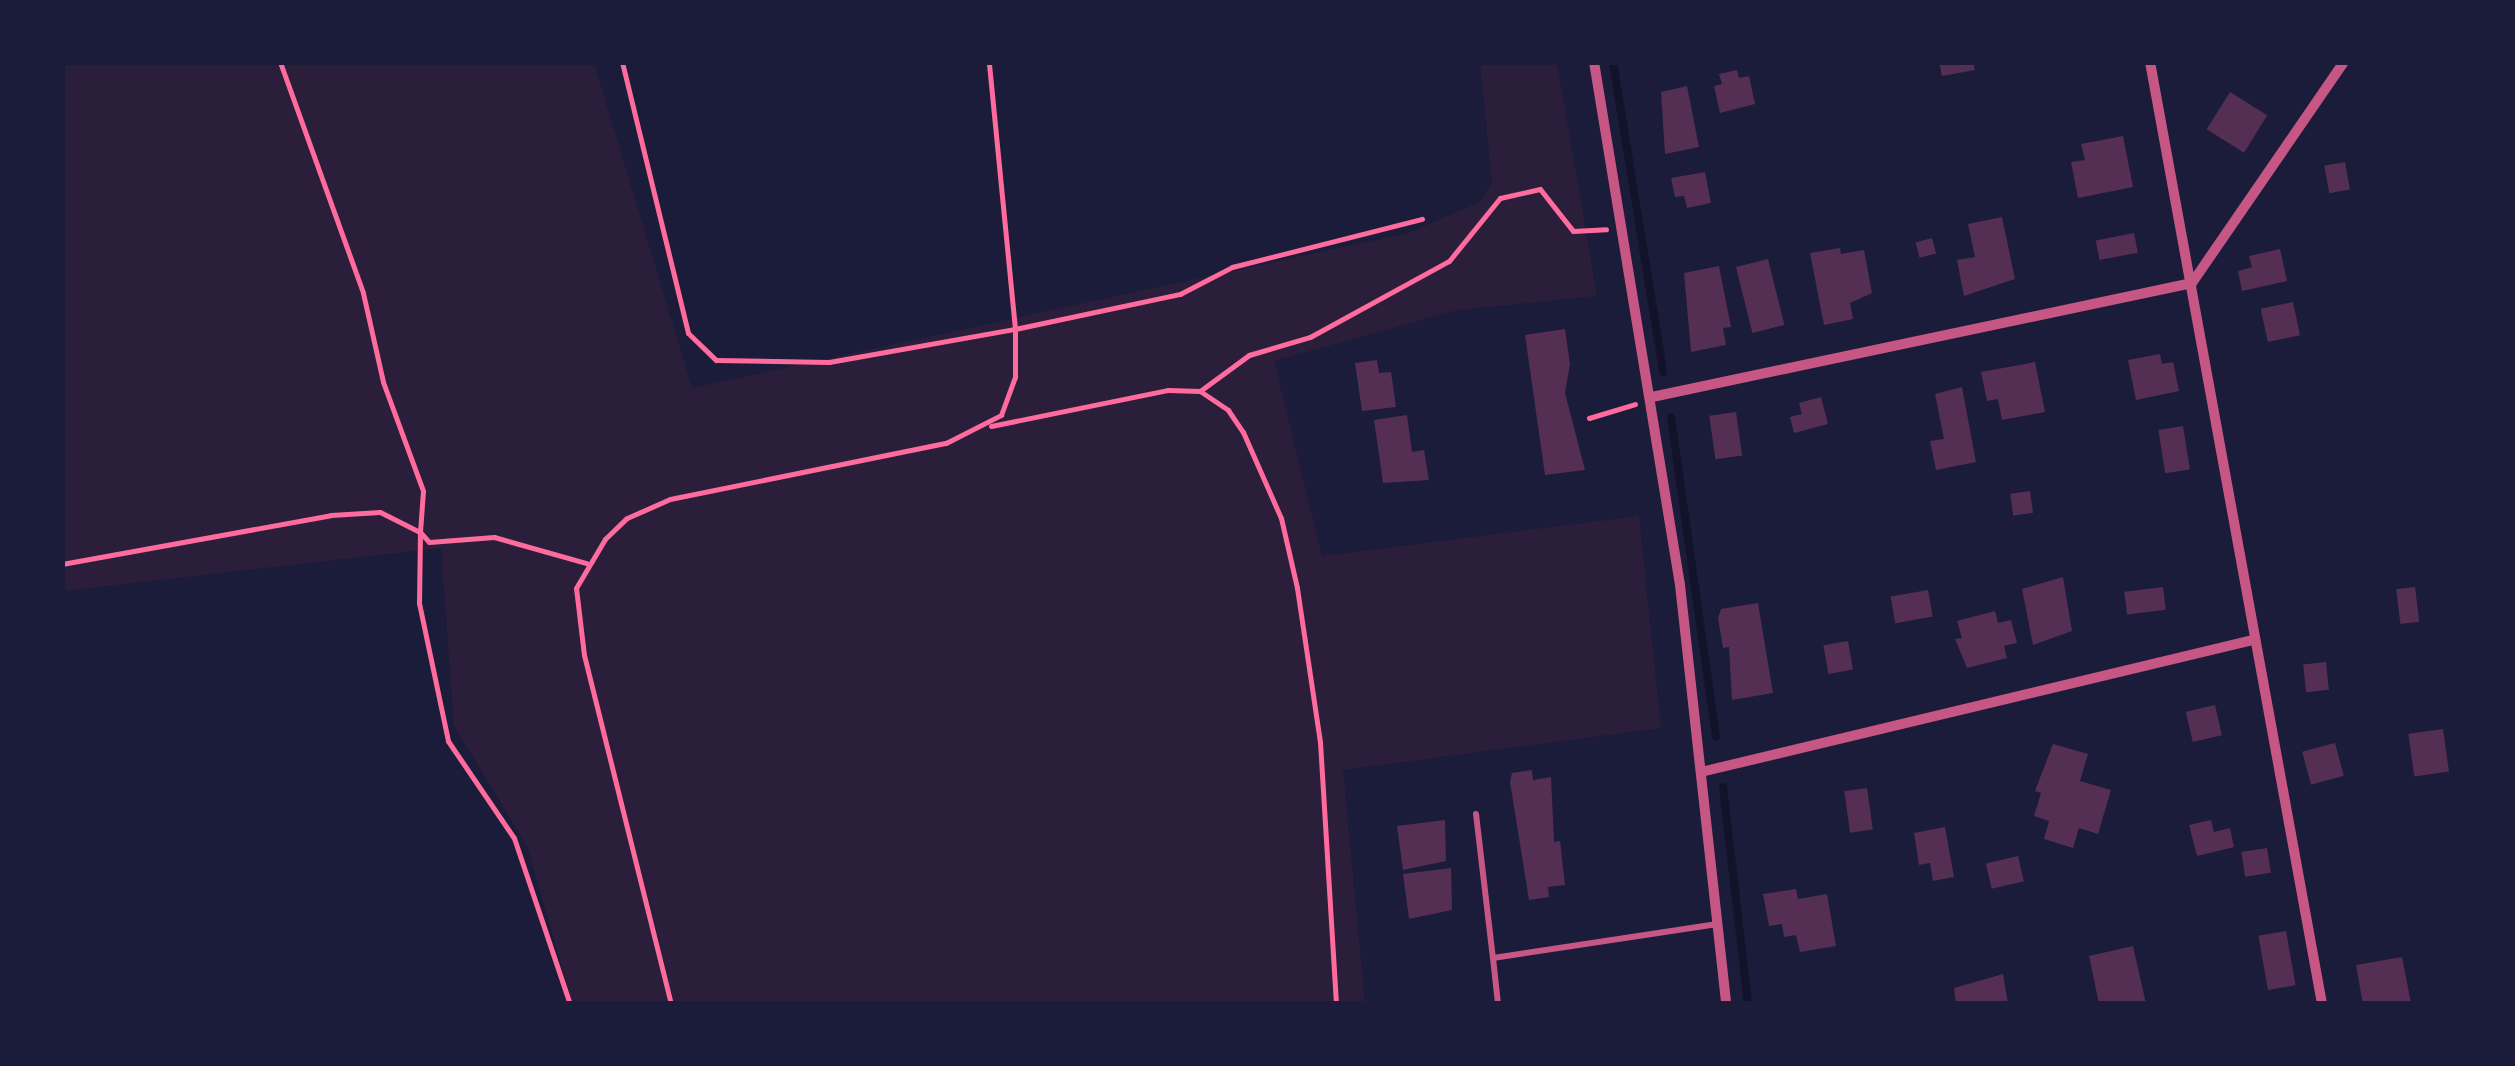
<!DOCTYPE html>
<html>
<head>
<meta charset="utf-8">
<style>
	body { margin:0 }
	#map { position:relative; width:2515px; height:1066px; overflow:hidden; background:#1b1b3a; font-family:"Playfair Display",serif }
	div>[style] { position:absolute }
	.green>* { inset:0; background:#2a1e3b }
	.stream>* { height:8px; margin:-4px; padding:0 4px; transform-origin:4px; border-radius:4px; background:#12122b }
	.building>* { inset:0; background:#542f53; transform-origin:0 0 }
	.path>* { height:5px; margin:-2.5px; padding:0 2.5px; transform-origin:2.5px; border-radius:2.5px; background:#ff6b9d }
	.service>* { height:6px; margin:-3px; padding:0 3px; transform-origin:3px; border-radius:3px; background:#c65784 }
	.minor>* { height:10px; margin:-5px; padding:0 5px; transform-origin:5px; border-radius:5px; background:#c65784 }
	span { translate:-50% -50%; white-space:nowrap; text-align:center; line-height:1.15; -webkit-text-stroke:10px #1b1b3a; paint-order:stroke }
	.frame { position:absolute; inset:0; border:65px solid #1b1b3a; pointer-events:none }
</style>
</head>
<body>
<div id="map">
	<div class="green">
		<i style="clip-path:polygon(62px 63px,594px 63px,692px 388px,1408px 233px,1480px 202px,1492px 182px,1480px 63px,1557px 63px,1597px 296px,1458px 310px,1274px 361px,1322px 556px,1639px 516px,1661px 728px,1343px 770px,1365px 1003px,572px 1003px,528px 848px,454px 726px,441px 548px,63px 591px)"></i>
	</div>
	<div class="stream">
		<i style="left:1613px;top:62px;width:314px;rotate:80.8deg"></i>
		<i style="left:1671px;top:417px;width:323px;rotate:82deg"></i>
		<i style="left:1723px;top:787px;width:218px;rotate:83.4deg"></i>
	</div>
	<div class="building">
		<i style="clip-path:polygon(1939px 62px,1973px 62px,1975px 70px,1942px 76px)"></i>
		<i style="clip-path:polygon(1737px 70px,1739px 78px,1749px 76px,1755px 104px,1720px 113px,1714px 86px,1722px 84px,1719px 74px)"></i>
		<i style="clip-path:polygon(1687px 86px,1699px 147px,1665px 154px,1661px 92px)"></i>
		<i style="left:2230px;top:92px;width:44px;height:44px;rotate:32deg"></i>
		<i style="clip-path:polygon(2123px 136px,2133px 187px,2078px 198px,2071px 162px,2085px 160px,2081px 144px)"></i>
		<i style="left:2345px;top:162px;width:28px;height:21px;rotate:80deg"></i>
		<i style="clip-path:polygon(1705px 172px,1711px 203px,1687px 208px,1684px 196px,1675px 197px,1671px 178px)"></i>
		<i style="clip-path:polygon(2002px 217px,2015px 279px,1964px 296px,1957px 260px,1975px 257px,1968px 224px)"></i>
		<i style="left:2134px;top:233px;width:20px;height:39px;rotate:79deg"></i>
		<i style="left:1932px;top:238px;width:16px;height:17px;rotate:75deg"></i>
		<i style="clip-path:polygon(1840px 248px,1841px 254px,1864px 250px,1872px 293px,1850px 303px,1853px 319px,1824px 325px,1810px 253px)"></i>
		<i style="clip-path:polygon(2280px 249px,2287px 281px,2242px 291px,2238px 271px,2252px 267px,2249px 256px)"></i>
		<i style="left:1768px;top:259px;width:68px;height:33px;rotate:76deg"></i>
		<i style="clip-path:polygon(1719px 266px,1731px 327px,1723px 328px,1726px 345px,1691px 352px,1684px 273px)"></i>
		<i style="left:2293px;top:302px;width:34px;height:33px;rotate:78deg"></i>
		<i style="clip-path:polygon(1565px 329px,1570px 364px,1565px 393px,1585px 470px,1545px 475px,1525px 335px)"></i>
		<i style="clip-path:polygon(2160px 354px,2162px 364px,2173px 362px,2179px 391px,2136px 400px,2128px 360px)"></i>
		<i style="clip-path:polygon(1377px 360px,1379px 373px,1391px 372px,1396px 407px,1362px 411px,1355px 363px)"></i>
		<i style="clip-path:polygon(2035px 362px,2045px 412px,2002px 420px,1998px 399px,1987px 401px,1981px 372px)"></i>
		<i style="clip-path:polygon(1962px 387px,1976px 462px,1936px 470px,1930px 441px,1944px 439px,1935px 394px)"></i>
		<i style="clip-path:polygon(1821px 397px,1828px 424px,1794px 433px,1790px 417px,1802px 414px,1799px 403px)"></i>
		<i style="left:1736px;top:412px;width:44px;height:27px;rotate:82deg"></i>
		<i style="clip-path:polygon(1407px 415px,1412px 452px,1424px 450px,1429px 480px,1383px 483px,1374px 420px)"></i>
		<i style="left:2183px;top:426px;width:44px;height:25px;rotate:81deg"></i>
		<i style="left:2030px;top:491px;width:22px;height:20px;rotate:82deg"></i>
		<i style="clip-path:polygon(2063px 577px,2072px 631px,2033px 645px,2022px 589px)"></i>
		<i style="left:2163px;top:587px;width:23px;height:39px;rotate:83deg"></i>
		<i style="left:2415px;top:587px;width:35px;height:19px;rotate:83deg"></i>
		<i style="left:1928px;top:590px;width:27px;height:38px;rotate:80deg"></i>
		<i style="clip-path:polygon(1758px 603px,1773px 693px,1732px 700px,1729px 647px,1723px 648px,1718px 618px,1721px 609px)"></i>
		<i style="clip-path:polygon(1995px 611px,1998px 623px,2011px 620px,2017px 643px,2004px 646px,2007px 658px,1967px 668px,1955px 639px,1962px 638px,1957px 621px)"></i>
		<i style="left:1848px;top:641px;width:29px;height:25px;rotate:80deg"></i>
		<i style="left:2326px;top:662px;width:28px;height:23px;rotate:84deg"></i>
		<i style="left:2215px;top:705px;width:31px;height:30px;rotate:77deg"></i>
		<i style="left:2443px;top:729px;width:43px;height:35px;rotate:82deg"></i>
		<i style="left:2335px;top:743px;width:34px;height:34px;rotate:75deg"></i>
		<i style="clip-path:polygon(2053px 744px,2088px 754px,2080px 781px,2111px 790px,2098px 834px,2079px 828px,2073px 848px,2044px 839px,2049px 821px,2034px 816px,2041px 793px,2035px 791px)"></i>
		<i style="clip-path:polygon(1532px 770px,1533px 780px,1551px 777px,1554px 842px,1560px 841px,1565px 885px,1548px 887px,1549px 897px,1529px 900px,1510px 782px,1512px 773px)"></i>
		<i style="left:1867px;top:788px;width:42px;height:23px;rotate:82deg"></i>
		<i style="clip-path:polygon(1445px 820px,1446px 861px,1403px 870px,1397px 826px)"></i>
		<i style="clip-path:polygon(2211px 820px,2214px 832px,2230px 828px,2234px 847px,2197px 856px,2189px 825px)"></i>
		<i style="clip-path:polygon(1945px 827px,1954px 877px,1933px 881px,1930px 863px,1919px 865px,1914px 833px)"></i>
		<i style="left:2267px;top:848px;width:25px;height:26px;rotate:81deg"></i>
		<i style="left:2018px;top:856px;width:26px;height:33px;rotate:77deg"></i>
		<i style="clip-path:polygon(1451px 868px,1452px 910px,1409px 919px,1403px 874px)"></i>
		<i style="clip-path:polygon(1796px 889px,1798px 899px,1827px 894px,1836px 946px,1800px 952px,1796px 935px,1784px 937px,1782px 924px,1769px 926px,1763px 894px)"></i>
		<i style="left:2286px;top:931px;width:55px;height:28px;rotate:80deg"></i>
		<i style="clip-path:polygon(2133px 946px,2146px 1004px,2099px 1004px,2089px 956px)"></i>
		<i style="clip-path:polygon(2402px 957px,2411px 1003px,2363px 1004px,2356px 965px)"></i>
		<i style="clip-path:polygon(2003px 974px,2008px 1004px,1956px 1004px,1954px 988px)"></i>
	</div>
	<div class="path">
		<i style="left:280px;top:62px;width:245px;rotate:70.2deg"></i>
		<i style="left:363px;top:293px;width:91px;rotate:77.3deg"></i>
		<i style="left:383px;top:382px;width:116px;rotate:69.8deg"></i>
		<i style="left:423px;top:491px;width:41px;rotate:94.2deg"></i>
		<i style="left:420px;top:532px;width:13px;rotate:48deg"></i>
		<i style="left:429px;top:542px;width:65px;rotate:-4.4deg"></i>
		<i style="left:494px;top:537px;width:96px;rotate:15.8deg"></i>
		<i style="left:622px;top:62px;width:279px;rotate:76.3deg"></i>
		<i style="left:688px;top:333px;width:39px;rotate:44deg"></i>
		<i style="left:716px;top:360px;width:113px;rotate:1deg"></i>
		<i style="left:829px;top:362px;width:189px;rotate:-10.1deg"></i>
		<i style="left:1015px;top:329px;width:169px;rotate:-12deg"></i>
		<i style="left:1180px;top:294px;width:59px;rotate:-27.4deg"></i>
		<i style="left:1232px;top:267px;width:196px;rotate:-14.2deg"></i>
		<i style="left:1200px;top:391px;width:61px;rotate:-36.3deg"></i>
		<i style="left:1249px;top:355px;width:64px;rotate:-16.4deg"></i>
		<i style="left:1310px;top:337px;width:158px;rotate:-28.7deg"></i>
		<i style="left:1449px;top:261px;width:81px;rotate:-51deg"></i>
		<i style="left:1500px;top:198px;width:41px;rotate:-12.7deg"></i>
		<i style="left:1540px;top:189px;width:53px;rotate:51.8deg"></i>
		<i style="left:1573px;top:231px;width:33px;rotate:-3deg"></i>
		<i style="left:1589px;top:418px;width:48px;rotate:-16.9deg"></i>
		<i style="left:991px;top:426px;width:181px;rotate:-11.5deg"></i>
		<i style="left:1168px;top:390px;width:32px;rotate:2deg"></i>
		<i style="left:1200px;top:391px;width:34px;rotate:34deg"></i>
		<i style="left:1228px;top:410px;width:27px;rotate:56deg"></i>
		<i style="left:1243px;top:432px;width:94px;rotate:66.2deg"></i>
		<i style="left:1281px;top:518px;width:72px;rotate:77.1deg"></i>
		<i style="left:1297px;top:588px;width:156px;rotate:81.5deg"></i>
		<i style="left:1320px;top:742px;width:262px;rotate:86.5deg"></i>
		<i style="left:62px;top:564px;width:273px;rotate:-10.3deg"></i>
		<i style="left:331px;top:515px;width:49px;rotate:-3.5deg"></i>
		<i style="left:380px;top:512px;width:45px;rotate:26.6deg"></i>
		<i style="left:420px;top:532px;width:71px;rotate:90.8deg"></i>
		<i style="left:419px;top:603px;width:141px;rotate:78.1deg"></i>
		<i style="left:448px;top:741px;width:117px;rotate:55.8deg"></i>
		<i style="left:514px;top:838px;width:175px;rotate:71.4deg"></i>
		<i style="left:671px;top:1004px;width:360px;rotate:-104deg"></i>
		<i style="left:584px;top:655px;width:67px;rotate:-96.8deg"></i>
		<i style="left:576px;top:588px;width:57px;rotate:-59.4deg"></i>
		<i style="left:605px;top:539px;width:30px;rotate:-44deg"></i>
		<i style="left:627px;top:518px;width:47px;rotate:-23.8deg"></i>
		<i style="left:670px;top:499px;width:282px;rotate:-11.5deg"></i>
		<i style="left:946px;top:443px;width:62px;rotate:-27deg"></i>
		<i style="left:1001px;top:415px;width:40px;rotate:-69.8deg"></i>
		<i style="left:1015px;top:377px;width:48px;rotate:-90deg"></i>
		<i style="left:1015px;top:329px;width:268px;rotate:-95.6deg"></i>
	</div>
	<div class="service">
		<i style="left:1476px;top:814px;width:145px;rotate:83.3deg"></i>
		<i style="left:1498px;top:1004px;width:46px;rotate:-96.2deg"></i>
		<i style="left:1493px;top:958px;width:227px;rotate:-8.6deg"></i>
	</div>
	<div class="minor">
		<i style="left:1594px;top:62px;width:530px;rotate:80.66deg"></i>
		<i style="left:1680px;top:585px;width:422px;rotate:83.7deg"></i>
		<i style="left:2150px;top:62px;width:958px;rotate:79.65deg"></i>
		<i style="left:1652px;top:397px;width:552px;rotate:-11.92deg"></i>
		<i style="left:2192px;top:283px;width:268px;rotate:-55.5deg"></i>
		<i style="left:1701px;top:772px;width:568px;rotate:-13.45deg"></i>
	</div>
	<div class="frame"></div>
</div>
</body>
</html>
